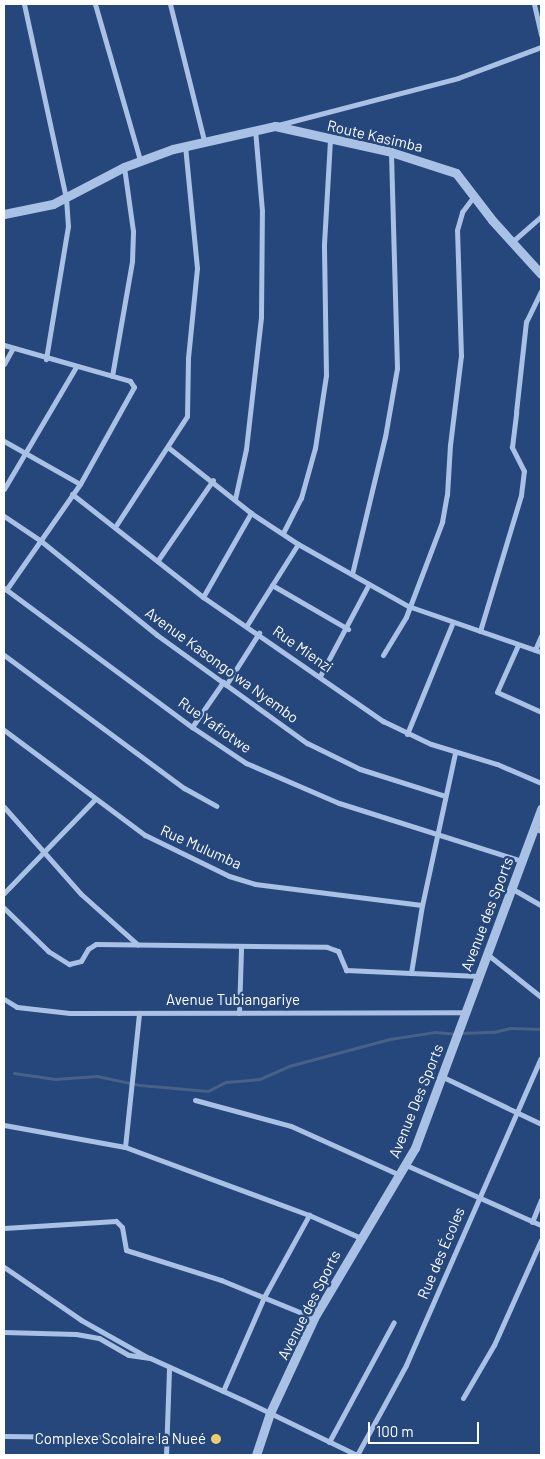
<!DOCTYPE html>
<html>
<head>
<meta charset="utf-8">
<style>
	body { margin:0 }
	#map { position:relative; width:545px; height:1459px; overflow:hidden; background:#25477b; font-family:Barlow,sans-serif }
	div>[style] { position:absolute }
	.stream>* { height:2.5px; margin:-1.25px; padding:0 1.25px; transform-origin:1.25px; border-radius:1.25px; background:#486187 }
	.minor>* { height:5px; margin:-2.5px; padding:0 2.5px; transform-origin:2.5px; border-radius:2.5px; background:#a9c1e4 }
	.tertiary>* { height:9px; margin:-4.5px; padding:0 4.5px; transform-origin:4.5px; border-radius:4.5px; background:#a9c1e4 }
	.dots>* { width:14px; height:14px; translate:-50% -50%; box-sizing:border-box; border:2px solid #25477b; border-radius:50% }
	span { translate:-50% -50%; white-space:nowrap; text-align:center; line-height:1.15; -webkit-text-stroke:5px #25477b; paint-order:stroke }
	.street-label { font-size:15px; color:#fff }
	.poi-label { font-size:15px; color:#fff }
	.right { translate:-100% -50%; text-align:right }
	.frame { position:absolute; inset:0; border:5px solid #fff; pointer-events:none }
	.scale { position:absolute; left:368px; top:1422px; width:111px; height:22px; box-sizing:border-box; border:2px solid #fff; border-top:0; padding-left:6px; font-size:15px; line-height:18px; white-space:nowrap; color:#fff; -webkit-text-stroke:4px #25477b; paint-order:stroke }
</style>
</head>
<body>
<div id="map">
	<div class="stream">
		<i style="left:461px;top:1033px;width:33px;rotate:-2deg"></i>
		<i style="left:494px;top:1032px;width:16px;rotate:-14deg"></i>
		<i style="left:510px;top:1028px;width:31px;rotate:2deg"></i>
		<i style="left:14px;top:1073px;width:41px;rotate:8.3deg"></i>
		<i style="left:55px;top:1079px;width:42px;rotate:-4.1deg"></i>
		<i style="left:97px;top:1076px;width:44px;rotate:11.8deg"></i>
		<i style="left:140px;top:1085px;width:68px;rotate:5deg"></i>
		<i style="left:208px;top:1091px;width:20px;rotate:-27deg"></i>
		<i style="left:226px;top:1082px;width:34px;rotate:-5deg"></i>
		<i style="left:260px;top:1079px;width:32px;rotate:-24deg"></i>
		<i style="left:289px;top:1066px;width:105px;rotate:-15deg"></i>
		<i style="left:390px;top:1039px;width:46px;rotate:-8.8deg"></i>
		<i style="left:435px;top:1032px;width:21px;rotate:5deg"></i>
	</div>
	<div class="minor">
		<i style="left:24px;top:4px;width:198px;rotate:77.8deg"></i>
		<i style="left:66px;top:198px;width:28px;rotate:86deg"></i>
		<i style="left:68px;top:226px;width:135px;rotate:99.4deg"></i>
		<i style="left:95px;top:4px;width:162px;rotate:73.9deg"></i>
		<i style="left:170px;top:4px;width:140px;rotate:76deg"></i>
		<i style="left:534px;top:4px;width:32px;rotate:77deg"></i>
		<i style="left:278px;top:125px;width:186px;rotate:-14.6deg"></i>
		<i style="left:458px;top:78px;width:89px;rotate:-20.5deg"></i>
		<i style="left:513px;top:241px;width:37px;rotate:-41deg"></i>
		<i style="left:4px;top:345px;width:131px;rotate:15.9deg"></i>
		<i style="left:130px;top:381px;width:7px;rotate:56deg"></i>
		<i style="left:134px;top:387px;width:111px;rotate:119.1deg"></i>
		<i style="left:80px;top:484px;width:129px;rotate:124.9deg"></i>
		<i style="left:4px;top:364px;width:18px;rotate:-61deg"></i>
		<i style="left:112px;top:376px;width:117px;rotate:-80.1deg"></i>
		<i style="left:132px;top:261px;width:30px;rotate:-88deg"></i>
		<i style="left:133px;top:231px;width:65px;rotate:-98deg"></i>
		<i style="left:4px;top:441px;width:87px;rotate:29.5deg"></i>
		<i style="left:169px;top:448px;width:105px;rotate:38.4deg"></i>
		<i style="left:251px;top:513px;width:56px;rotate:33.4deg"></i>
		<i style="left:298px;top:544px;width:126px;rotate:29.4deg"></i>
		<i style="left:408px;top:606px;width:141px;rotate:19.1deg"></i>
		<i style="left:4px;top:489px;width:142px;rotate:-59.5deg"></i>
		<i style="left:72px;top:494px;width:167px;rotate:38.2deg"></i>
		<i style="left:203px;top:597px;width:219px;rotate:34.6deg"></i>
		<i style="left:383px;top:721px;width:53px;rotate:25.6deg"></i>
		<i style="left:431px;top:744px;width:69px;rotate:16.9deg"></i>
		<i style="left:497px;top:764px;width:48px;rotate:23.4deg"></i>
		<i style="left:235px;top:499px;width:51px;rotate:-77.6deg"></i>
		<i style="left:246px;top:449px;width:133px;rotate:-83.5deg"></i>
		<i style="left:261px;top:317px;width:106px;rotate:-89.5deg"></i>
		<i style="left:262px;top:211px;width:82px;rotate:-94.9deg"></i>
		<i style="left:4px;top:516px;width:45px;rotate:34deg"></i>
		<i style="left:41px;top:541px;width:149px;rotate:39deg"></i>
		<i style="left:157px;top:635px;width:185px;rotate:35.8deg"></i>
		<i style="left:307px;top:743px;width:59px;rotate:26.1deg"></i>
		<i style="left:360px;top:769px;width:89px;rotate:17.6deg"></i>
		<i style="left:115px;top:527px;width:132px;rotate:-57deg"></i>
		<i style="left:187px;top:416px;width:58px;rotate:-89deg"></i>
		<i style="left:188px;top:358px;width:90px;rotate:-84.3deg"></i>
		<i style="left:197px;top:268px;width:123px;rotate:-95.6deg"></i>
		<i style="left:283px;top:533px;width:39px;rotate:-63deg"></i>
		<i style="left:301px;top:498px;width:52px;rotate:-74.4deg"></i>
		<i style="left:315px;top:448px;width:74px;rotate:-81.4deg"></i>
		<i style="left:326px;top:375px;width:131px;rotate:-90.9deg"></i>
		<i style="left:324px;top:244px;width:104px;rotate:-86.7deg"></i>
		<i style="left:158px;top:560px;width:97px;rotate:-55.5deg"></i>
		<i style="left:352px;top:574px;width:141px;rotate:-76.5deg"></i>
		<i style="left:385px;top:437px;width:70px;rotate:-80.1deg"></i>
		<i style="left:397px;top:368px;width:216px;rotate:-91.6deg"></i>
		<i style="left:272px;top:585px;width:88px;rotate:30.1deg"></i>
		<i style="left:4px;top:588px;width:234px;rotate:36.5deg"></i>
		<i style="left:192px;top:727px;width:65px;rotate:33.7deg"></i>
		<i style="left:246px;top:763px;width:101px;rotate:23.3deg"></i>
		<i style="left:339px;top:803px;width:192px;rotate:17.6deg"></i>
		<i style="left:203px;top:597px;width:97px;rotate:-60.3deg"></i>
		<i style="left:247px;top:625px;width:96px;rotate:-57.8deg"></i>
		<i style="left:480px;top:631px;width:142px;rotate:-73.2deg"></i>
		<i style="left:521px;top:495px;width:24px;rotate:-83deg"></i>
		<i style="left:524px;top:471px;width:27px;rotate:-117deg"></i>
		<i style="left:512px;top:447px;width:35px;rotate:-83deg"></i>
		<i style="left:516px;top:412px;width:91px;rotate:-83.7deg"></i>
		<i style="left:526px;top:322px;width:34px;rotate:-64deg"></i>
		<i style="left:518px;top:645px;width:51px;rotate:114.1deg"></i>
		<i style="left:497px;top:692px;width:48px;rotate:24.4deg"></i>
		<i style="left:535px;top:650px;width:15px;rotate:-67deg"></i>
		<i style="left:4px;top:655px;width:224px;rotate:36.5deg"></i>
		<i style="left:184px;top:788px;width:37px;rotate:29deg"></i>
		<i style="left:383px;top:655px;width:44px;rotate:-58.8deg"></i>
		<i style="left:406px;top:617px;width:102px;rotate:-69.2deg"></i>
		<i style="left:442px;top:522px;width:27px;rotate:-80deg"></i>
		<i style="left:447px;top:495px;width:50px;rotate:-86.6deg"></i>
		<i style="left:450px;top:445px;width:90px;rotate:-83deg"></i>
		<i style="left:461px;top:356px;width:126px;rotate:-91.8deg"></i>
		<i style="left:457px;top:230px;width:19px;rotate:-74deg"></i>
		<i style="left:462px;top:212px;width:20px;rotate:-53deg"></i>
		<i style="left:320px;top:676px;width:104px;rotate:-62deg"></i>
		<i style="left:226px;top:685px;width:62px;rotate:-57.6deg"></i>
		<i style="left:192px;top:727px;width:55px;rotate:-55.4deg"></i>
		<i style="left:4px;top:730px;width:176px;rotate:36.7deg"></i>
		<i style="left:145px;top:835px;width:93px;rotate:26deg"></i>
		<i style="left:229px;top:876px;width:27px;rotate:17deg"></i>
		<i style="left:255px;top:884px;width:168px;rotate:7.2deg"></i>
		<i style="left:407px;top:734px;width:121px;rotate:-67.7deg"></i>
		<i style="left:455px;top:753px;width:156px;rotate:102.2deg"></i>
		<i style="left:422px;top:905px;width:69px;rotate:99.2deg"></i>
		<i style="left:411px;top:973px;width:68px;rotate:2.5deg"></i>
		<i style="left:4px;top:807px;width:116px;rotate:48.5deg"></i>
		<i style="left:81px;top:894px;width:76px;rotate:41.8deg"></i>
		<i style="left:534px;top:828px;width:8px;rotate:23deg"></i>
		<i style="left:511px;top:888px;width:34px;rotate:30deg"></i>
		<i style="left:4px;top:893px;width:131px;rotate:-45.9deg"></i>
		<i style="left:4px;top:908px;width:62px;rotate:44.3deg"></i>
		<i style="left:48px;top:951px;width:25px;rotate:32deg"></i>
		<i style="left:69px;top:964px;width:12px;rotate:-14deg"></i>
		<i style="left:81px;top:961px;width:14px;rotate:-60deg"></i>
		<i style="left:88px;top:949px;width:9px;rotate:-32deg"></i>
		<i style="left:96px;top:944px;width:231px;rotate:0.7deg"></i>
		<i style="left:327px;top:947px;width:12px;rotate:20deg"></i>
		<i style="left:338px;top:951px;width:21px;rotate:67deg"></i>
		<i style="left:346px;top:970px;width:65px;rotate:2.6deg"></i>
		<i style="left:487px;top:954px;width:69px;rotate:38.5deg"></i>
		<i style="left:4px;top:999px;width:15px;rotate:32deg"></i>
		<i style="left:17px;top:1007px;width:53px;rotate:6.5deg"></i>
		<i style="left:70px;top:1013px;width:396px;rotate:-0.1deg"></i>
		<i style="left:239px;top:1013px;width:65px;rotate:-88.2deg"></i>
		<i style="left:443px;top:1077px;width:109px;rotate:25.6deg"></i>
		<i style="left:195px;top:1100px;width:99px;rotate:15.2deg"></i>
		<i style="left:291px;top:1126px;width:120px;rotate:24.2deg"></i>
		<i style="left:4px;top:1125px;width:123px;rotate:10.3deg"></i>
		<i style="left:125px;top:1147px;width:196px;rotate:20.3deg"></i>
		<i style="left:309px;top:1215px;width:57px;rotate:23.9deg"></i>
		<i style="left:125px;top:1147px;width:135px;rotate:-84deg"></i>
		<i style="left:406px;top:1165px;width:148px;rotate:24deg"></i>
		<i style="left:532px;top:1222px;width:24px;rotate:-68deg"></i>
		<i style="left:4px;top:1228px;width:112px;rotate:-3.6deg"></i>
		<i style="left:116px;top:1221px;width:8px;rotate:45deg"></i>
		<i style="left:122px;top:1227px;width:23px;rotate:80deg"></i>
		<i style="left:126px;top:1250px;width:100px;rotate:17.5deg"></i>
		<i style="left:221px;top:1280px;width:100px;rotate:22.2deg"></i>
		<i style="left:4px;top:1267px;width:93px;rotate:34.5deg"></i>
		<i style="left:81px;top:1320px;width:76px;rotate:29.3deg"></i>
		<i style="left:4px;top:1332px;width:72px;rotate:1.6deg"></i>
		<i style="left:76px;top:1334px;width:23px;rotate:10deg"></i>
		<i style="left:99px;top:1338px;width:34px;rotate:30deg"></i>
		<i style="left:129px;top:1355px;width:21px;rotate:8deg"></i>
		<i style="left:150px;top:1358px;width:102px;rotate:24.3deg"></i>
		<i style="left:243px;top:1400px;width:127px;rotate:25.8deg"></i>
		<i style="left:223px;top:1391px;width:103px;rotate:-66.4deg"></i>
		<i style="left:264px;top:1297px;width:94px;rotate:-61.2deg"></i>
		<i style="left:463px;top:1398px;width:61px;rotate:-59.7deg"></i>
		<i style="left:494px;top:1345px;width:115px;rotate:-65.9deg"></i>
		<i style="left:4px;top:1436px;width:163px;rotate:0.7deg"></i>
		<i style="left:329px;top:1442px;width:136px;rotate:-61.6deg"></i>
		<i style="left:166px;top:1455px;width:88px;rotate:-88deg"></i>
		<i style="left:357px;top:1455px;width:102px;rotate:-61.4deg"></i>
		<i style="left:406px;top:1365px;width:335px;rotate:-66.3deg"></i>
	</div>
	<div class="tertiary">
		<i style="left:4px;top:214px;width:50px;rotate:-11.5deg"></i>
		<i style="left:53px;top:204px;width:80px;rotate:-27.5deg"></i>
		<i style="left:124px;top:167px;width:52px;rotate:-20.2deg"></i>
		<i style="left:173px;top:149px;width:105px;rotate:-12.7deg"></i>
		<i style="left:275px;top:126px;width:119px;rotate:12.6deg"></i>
		<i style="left:391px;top:152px;width:68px;rotate:17.9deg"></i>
		<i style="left:456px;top:173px;width:59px;rotate:52.5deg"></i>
		<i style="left:492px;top:220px;width:73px;rotate:47.8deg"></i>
		<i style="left:256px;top:1455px;width:44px;rotate:-71.6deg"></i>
		<i style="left:270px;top:1413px;width:105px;rotate:-65.1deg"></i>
		<i style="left:314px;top:1318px;width:198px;rotate:-59.3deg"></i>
		<i style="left:415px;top:1148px;width:362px;rotate:-69.6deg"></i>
	</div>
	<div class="dots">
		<i style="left:216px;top:1439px;background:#edce6e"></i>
	</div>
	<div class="street-label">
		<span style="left:375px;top:136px;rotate:13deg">Route Kasimba</span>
		<span style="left:303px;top:649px;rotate:35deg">Rue Mienzi</span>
		<span style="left:222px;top:665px;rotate:36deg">Avenue Kasongo wa Nyembo</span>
		<span style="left:215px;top:725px;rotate:35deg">Rue Yafiotwe</span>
		<span style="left:201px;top:847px;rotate:24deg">Rue Mulumba</span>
		<span style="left:487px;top:914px;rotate:-69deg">Avenue des Sports</span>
		<span style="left:233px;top:1000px">Avenue Tubiangariye</span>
		<span style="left:416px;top:1101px;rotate:-68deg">Avenue Des Sports</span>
		<span style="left:441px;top:1253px;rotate:-67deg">Rue des Écoles</span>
		<span style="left:309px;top:1305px;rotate:-63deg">Avenue des Sports</span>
	</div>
	<div class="poi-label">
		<span class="right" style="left:206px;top:1439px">Complexe Scolaire la Nueé</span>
	</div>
	<div class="frame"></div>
	<div class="scale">100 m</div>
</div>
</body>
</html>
